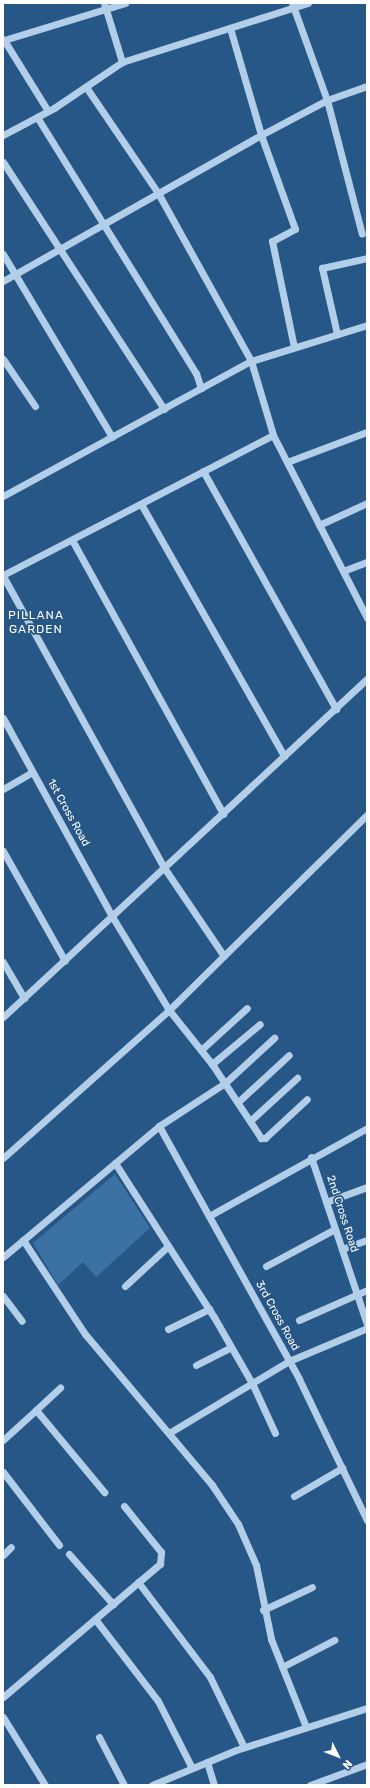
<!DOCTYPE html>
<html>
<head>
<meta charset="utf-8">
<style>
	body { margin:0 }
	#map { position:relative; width:370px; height:1788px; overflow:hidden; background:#275786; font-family:Rubik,sans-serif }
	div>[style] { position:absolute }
	.green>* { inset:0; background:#3c72a3 }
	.minor>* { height:7px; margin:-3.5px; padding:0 3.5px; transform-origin:3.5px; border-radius:3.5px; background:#b3cee8 }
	span { translate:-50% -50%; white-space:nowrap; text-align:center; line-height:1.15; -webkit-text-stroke:3.5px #275786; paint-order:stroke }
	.street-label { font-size:11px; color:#fff }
	.neighbourhood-label { font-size:12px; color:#fff; letter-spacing:1px }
	.frame { position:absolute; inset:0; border:4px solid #fff; pointer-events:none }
	.north { position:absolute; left:318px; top:1736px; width:40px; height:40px; -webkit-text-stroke:3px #275786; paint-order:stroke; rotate:132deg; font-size:11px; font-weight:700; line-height:16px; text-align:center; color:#fff }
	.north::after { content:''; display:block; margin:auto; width:14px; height:18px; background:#fff; clip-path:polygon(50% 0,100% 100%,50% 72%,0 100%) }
</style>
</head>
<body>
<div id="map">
	<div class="green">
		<i style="clip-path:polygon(115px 1174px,150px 1228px,96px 1277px,83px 1262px,58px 1285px,33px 1243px)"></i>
	</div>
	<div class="minor">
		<i style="left:104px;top:3px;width:62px;rotate:73deg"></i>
		<i style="left:292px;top:3px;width:103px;rotate:70.2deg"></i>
		<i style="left:327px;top:100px;width:138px;rotate:75.4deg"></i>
		<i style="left:230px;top:28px;width:111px;rotate:73.8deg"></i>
		<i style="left:261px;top:135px;width:100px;rotate:70.1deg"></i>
		<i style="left:295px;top:229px;width:26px;rotate:152deg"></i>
		<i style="left:272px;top:241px;width:108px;rotate:78.3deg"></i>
		<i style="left:86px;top:87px;width:128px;rotate:55.8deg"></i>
		<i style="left:158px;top:193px;width:192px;rotate:61deg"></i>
		<i style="left:251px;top:361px;width:77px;rotate:73.4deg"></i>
		<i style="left:273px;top:435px;width:206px;rotate:62.8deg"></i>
		<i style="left:48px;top:111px;width:84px;rotate:-121.8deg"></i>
		<i style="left:4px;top:40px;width:127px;rotate:-17deg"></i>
		<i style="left:37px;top:117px;width:301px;rotate:58.2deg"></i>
		<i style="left:196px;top:373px;width:16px;rotate:72deg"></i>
		<i style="left:3px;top:135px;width:58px;rotate:-27.9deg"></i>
		<i style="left:54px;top:108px;width:82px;rotate:-34.1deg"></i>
		<i style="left:122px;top:62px;width:195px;rotate:-17.6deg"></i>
		<i style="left:3px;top:162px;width:295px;rotate:56.9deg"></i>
		<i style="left:3px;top:254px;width:213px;rotate:59.2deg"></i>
		<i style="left:3px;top:281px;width:296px;rotate:-29.5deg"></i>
		<i style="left:261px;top:135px;width:75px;rotate:-27.9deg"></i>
		<i style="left:327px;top:100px;width:42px;rotate:-19.3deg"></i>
		<i style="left:337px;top:334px;width:68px;rotate:-102.8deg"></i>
		<i style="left:322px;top:268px;width:46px;rotate:-12.5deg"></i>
		<i style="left:3px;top:359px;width:57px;rotate:55.8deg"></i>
		<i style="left:287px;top:462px;width:85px;rotate:-20.6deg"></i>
		<i style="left:203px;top:471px;width:273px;rotate:60.8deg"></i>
		<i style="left:3px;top:496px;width:282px;rotate:-28.6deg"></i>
		<i style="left:251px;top:361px;width:121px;rotate:-17.2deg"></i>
		<i style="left:141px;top:504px;width:290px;rotate:60.4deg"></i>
		<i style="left:319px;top:525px;width:53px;rotate:-24.6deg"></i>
		<i style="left:72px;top:540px;width:313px;rotate:61.1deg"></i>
		<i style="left:343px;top:571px;width:26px;rotate:-21deg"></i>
		<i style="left:3px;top:575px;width:304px;rotate:-27.4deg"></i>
		<i style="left:3px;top:576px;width:335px;rotate:61.1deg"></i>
		<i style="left:165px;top:869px;width:105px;rotate:55.9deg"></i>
		<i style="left:3px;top:718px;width:228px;rotate:61.2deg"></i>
		<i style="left:113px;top:918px;width:108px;rotate:58.7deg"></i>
		<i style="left:169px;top:1010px;width:69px;rotate:51.5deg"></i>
		<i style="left:212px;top:1064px;width:89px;rotate:56.5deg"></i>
		<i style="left:261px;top:1138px;width:4px"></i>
		<i style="left:265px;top:1138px;width:57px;rotate:-42.9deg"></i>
		<i style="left:3px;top:789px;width:34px;rotate:-30deg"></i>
		<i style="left:3px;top:851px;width:126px;rotate:60.6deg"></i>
		<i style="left:3px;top:962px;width:42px;rotate:59.7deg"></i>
		<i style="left:3px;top:1017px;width:497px;rotate:-42.9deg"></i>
		<i style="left:201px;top:1050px;width:62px;rotate:-42.4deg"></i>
		<i style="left:212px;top:1064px;width:62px;rotate:-39.8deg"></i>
		<i style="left:238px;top:1102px;width:69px;rotate:-42.7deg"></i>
		<i style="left:250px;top:1121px;width:64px;rotate:-42.5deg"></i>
		<i style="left:159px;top:1126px;width:289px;rotate:61deg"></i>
		<i style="left:299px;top:1379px;width:157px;rotate:64.3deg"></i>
		<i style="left:311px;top:1157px;width:176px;rotate:71.5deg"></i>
		<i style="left:3px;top:1158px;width:222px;rotate:-41.7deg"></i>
		<i style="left:169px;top:1010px;width:278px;rotate:-44.6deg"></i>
		<i style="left:115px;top:1163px;width:183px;rotate:57.3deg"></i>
		<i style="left:214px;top:1317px;width:76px;rotate:60.1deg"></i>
		<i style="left:252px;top:1383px;width:55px;rotate:65.3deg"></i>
		<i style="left:326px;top:1202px;width:44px;rotate:-20.1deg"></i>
		<i style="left:209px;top:1216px;width:181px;rotate:-29.1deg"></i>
		<i style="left:23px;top:1240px;width:113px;rotate:56.6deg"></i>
		<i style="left:85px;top:1334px;width:197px;rotate:49.9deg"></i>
		<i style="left:212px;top:1485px;width:47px;rotate:56.3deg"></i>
		<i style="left:238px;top:1524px;width:45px;rotate:66.3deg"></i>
		<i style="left:256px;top:1565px;width:76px;rotate:78.5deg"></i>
		<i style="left:271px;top:1639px;width:95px;rotate:68.3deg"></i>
		<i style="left:342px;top:1249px;width:27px;rotate:-20deg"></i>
		<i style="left:3px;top:1257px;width:204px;rotate:-40deg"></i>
		<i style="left:159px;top:1126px;width:79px;rotate:-33.1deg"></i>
		<i style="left:225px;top:1083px;width:67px;rotate:-42.6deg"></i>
		<i style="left:266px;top:1266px;width:78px;rotate:-28.2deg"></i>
		<i style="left:125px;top:1286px;width:59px;rotate:-42.9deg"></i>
		<i style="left:3px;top:1296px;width:31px;rotate:53deg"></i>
		<i style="left:299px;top:1320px;width:74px;rotate:-23.8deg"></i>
		<i style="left:168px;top:1329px;width:46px;rotate:-26deg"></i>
		<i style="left:196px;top:1365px;width:39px;rotate:-27deg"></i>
		<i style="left:36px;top:1410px;width:33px;rotate:-43deg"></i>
		<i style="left:169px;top:1433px;width:140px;rotate:-31deg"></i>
		<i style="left:289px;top:1361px;width:85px;rotate:-22.9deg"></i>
		<i style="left:3px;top:1440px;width:45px;rotate:-42.3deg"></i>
		<i style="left:36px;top:1410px;width:107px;rotate:50.3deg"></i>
		<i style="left:3px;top:1472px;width:92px;rotate:52.5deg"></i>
		<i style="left:294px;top:1496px;width:56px;rotate:-30.3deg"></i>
		<i style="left:69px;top:1554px;width:67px;rotate:48.7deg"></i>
		<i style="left:3px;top:1555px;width:11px;rotate:-45deg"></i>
		<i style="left:138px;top:1582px;width:119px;rotate:52.8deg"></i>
		<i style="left:210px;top:1677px;width:78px;rotate:64.1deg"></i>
		<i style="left:263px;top:1610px;width:54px;rotate:-25.1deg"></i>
		<i style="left:95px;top:1619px;width:103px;rotate:52.5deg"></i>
		<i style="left:158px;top:1701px;width:75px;rotate:63.1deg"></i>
		<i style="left:282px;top:1667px;width:59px;rotate:-27.4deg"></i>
		<i style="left:3px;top:1697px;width:206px;rotate:-40.3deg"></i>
		<i style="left:160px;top:1564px;width:12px;rotate:-85deg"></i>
		<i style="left:161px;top:1552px;width:59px;rotate:-128.8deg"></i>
		<i style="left:3px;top:1717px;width:80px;rotate:58.3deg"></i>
		<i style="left:99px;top:1737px;width:54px;rotate:62.5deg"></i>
		<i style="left:207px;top:1762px;width:24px;rotate:73deg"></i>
		<i style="left:152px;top:1785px;width:91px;rotate:-22.6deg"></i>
		<i style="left:236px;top:1750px;width:138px;rotate:-17.8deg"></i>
		<i style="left:310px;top:1785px;width:61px;rotate:-20.2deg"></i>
	</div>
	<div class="street-label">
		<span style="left:68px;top:813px;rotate:61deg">1st Cross Road</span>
		<span style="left:342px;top:1214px;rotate:72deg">2nd Cross Road</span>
		<span style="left:277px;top:1316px;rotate:61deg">3rd Cross Road</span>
	</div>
	<div class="neighbourhood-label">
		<span style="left:36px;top:623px">PILLANA<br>GARDEN</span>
	</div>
	<div class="frame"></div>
	<div class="north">N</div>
</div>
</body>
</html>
